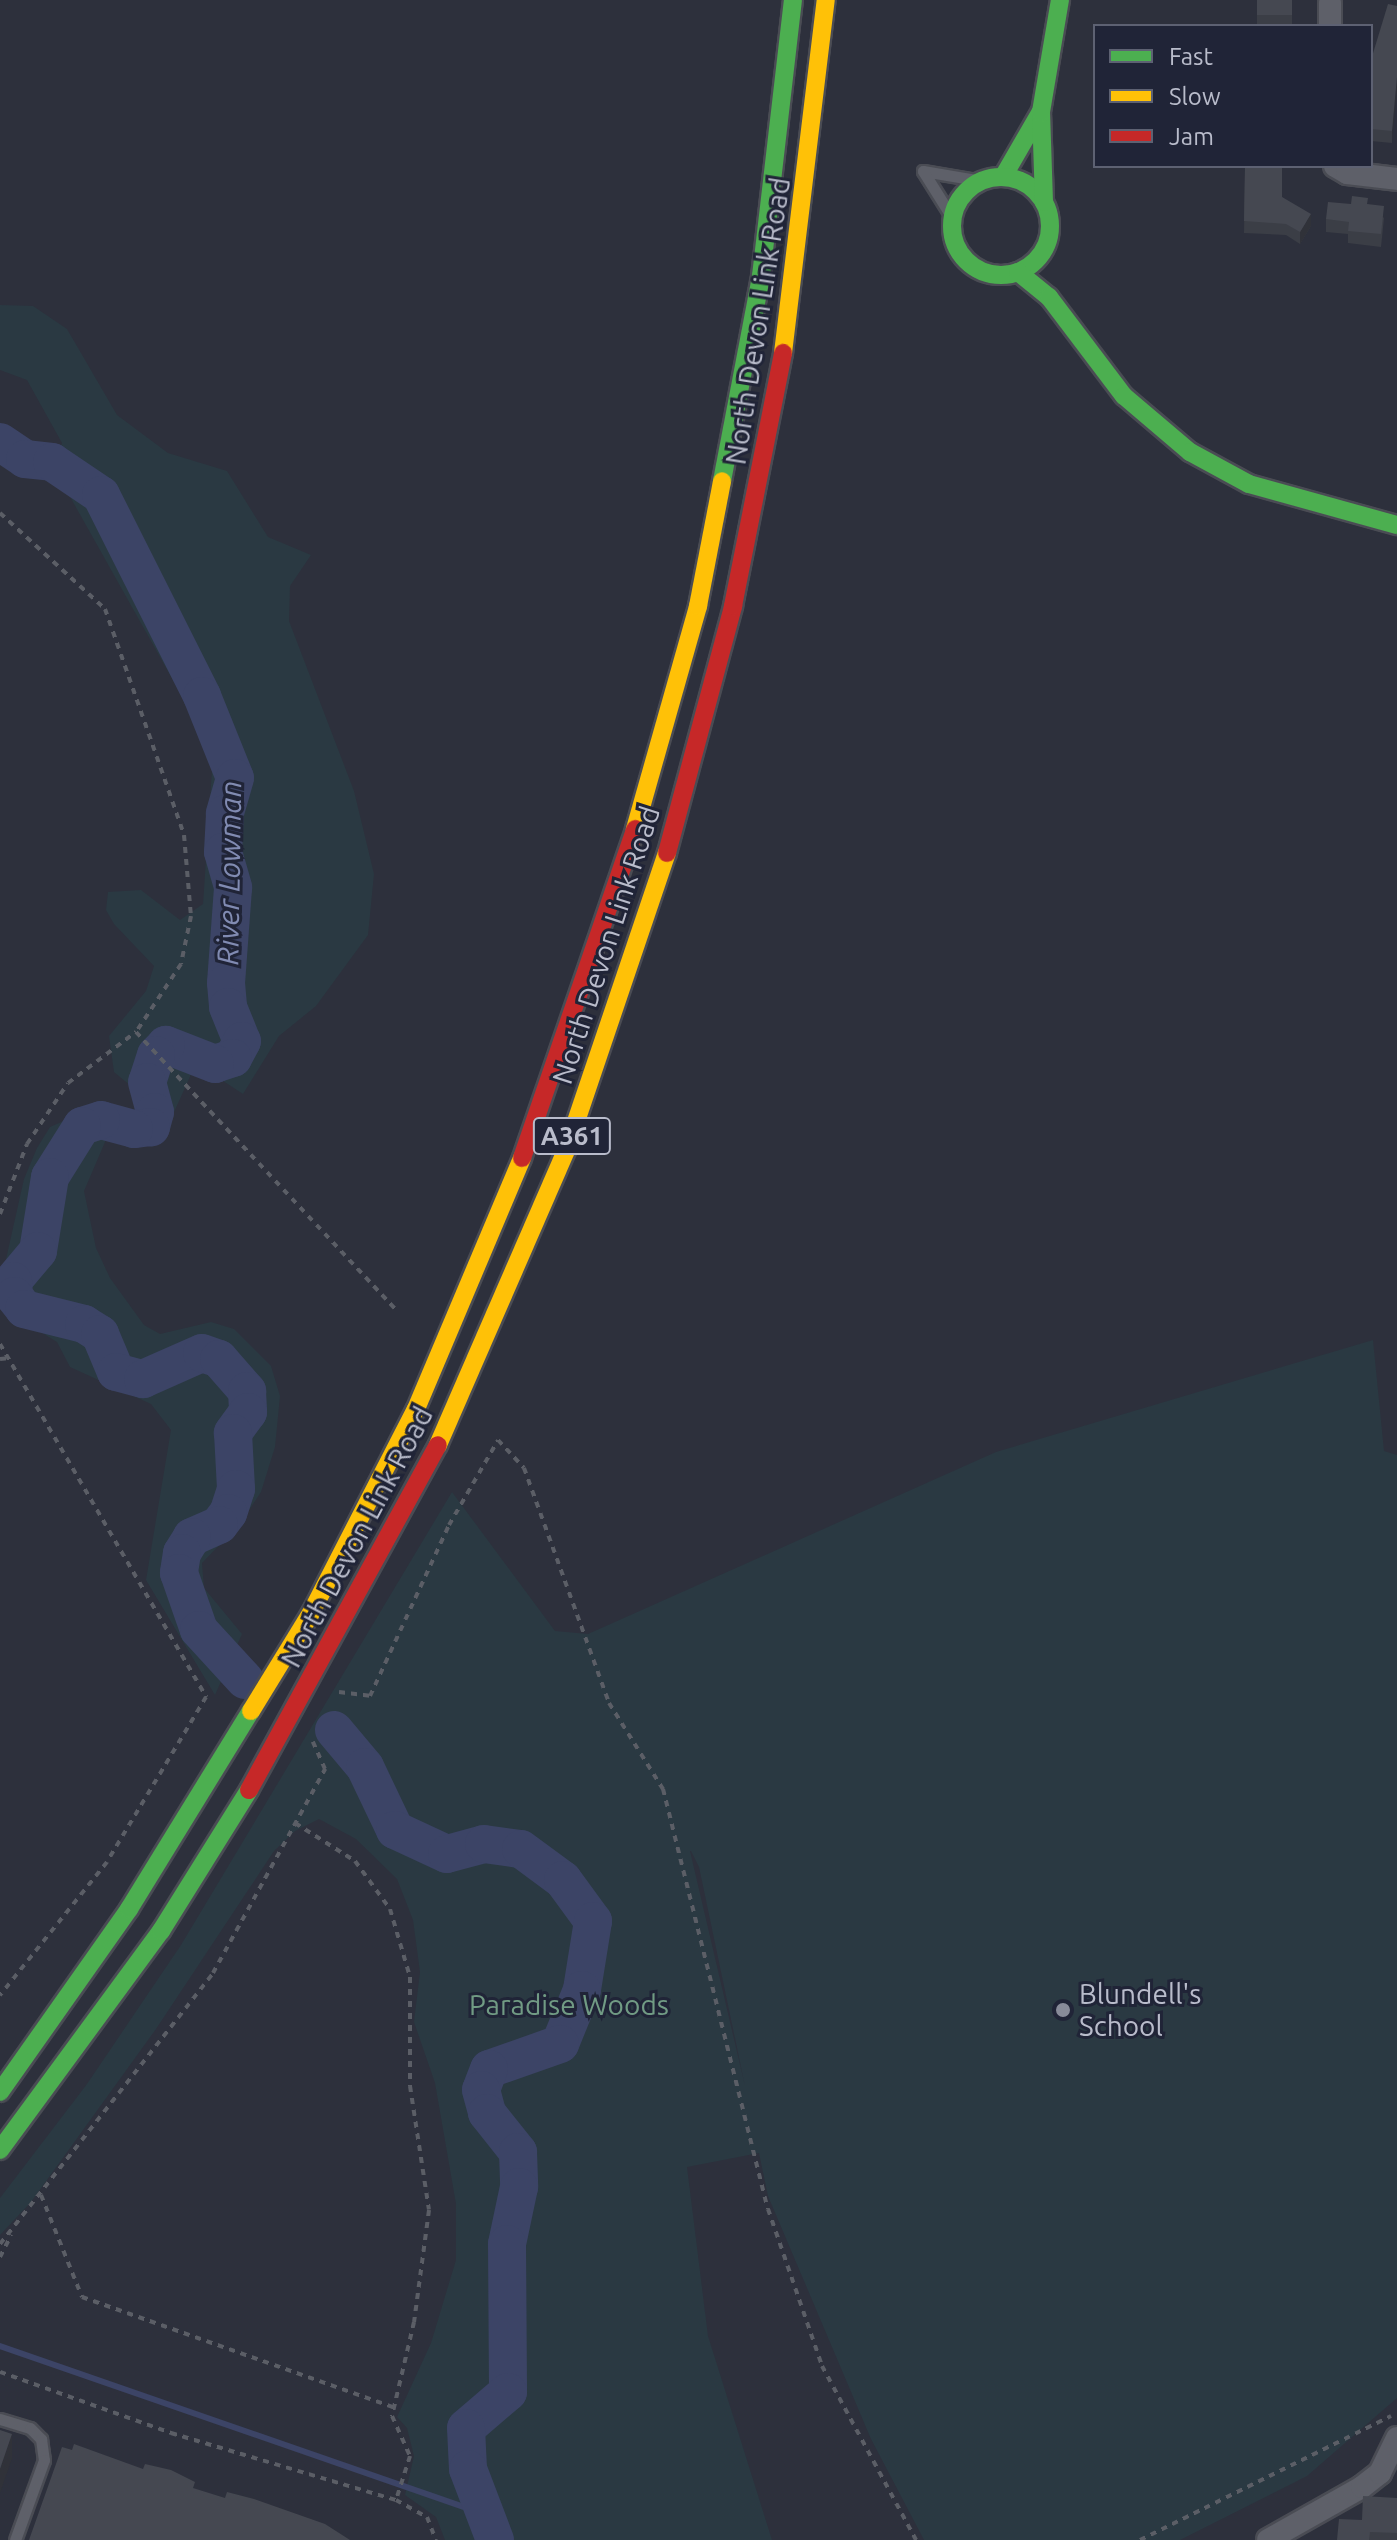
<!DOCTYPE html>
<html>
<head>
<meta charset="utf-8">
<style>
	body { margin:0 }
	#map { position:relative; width:1397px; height:2540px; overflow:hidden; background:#2d303c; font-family:Ubuntu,sans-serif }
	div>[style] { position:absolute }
	.green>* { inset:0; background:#2a3942 }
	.stream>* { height:6px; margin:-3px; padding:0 3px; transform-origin:3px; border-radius:3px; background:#3c4466 }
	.river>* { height:38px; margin:-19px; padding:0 19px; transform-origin:19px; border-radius:19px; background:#3c4466 }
	.path>* { height:4px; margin-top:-2px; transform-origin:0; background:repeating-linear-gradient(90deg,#5b5e66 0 6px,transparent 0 12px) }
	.roads { filter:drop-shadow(2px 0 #4a4c54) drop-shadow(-2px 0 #4a4c54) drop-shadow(0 2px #4a4c54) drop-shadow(0 -2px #4a4c54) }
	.lane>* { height:11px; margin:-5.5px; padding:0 5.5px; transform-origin:5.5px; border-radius:5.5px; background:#5e6069 }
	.street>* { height:22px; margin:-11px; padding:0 11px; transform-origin:11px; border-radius:11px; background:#5e6069 }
	.fast>* { height:18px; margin:-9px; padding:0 9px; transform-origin:9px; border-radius:9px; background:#4caf50 }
	.fast>.ring { margin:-9px; padding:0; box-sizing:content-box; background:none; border:18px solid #4caf50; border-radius:50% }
	.slow>* { height:18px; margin:-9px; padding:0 9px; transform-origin:9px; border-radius:9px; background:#ffc107 }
	.jam>* { height:18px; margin:-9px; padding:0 9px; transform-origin:9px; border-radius:9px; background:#c62828 }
	.wall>* { inset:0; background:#3b3e46; transform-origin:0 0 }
	.shaded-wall>* { inset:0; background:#303239 }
	.building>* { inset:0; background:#454851; transform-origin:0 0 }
	.dots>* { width:22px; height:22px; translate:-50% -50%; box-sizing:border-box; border:4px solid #202437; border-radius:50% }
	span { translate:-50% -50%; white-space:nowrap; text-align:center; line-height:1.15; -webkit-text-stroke:6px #202437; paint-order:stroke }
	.shield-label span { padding:2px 6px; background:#202437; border:2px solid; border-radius:6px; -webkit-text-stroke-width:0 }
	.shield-label { font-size:26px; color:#b9bccb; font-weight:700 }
	.street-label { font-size:28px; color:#b9bccb }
	.poi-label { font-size:28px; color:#b9bccb }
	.left { translate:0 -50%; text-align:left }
	.park-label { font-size:28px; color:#719b84 }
	.water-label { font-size:30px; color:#818bb2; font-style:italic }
	.legend { position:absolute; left:1093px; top:24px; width:280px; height:144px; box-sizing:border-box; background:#202437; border:2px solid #5d6172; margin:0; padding:10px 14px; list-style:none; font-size:24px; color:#b9bccb }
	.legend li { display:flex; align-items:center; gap:16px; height:40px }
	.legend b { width:40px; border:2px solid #5d6172 }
</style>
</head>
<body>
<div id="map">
	<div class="green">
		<i style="clip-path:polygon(0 305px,33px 306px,67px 329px,117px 415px,168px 453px,227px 471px,268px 537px,311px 555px,290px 586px,289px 621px,354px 791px,374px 874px,368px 935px,316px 1006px,279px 1036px,243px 1094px,211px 1073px,193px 1070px,171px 1119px,114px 1072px,109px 1036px,146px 991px,154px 966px,114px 924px,106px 910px,108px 892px,141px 890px,180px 920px,203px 904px,212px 770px,197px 723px,64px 486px,49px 476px,62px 443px,27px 380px,0 370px)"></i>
		<i style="clip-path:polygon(102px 1104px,113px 1108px,105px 1142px,84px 1191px,96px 1248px,110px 1278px,144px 1325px,160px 1334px,211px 1322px,234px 1329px,271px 1366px,280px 1396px,275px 1447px,261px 1492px,240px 1524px,202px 1563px,204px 1588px,242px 1634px,215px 1695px,146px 1580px,171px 1430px,151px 1404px,70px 1367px,57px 1342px,23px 1321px,8px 1304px,2px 1277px,24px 1179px,37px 1148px,50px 1127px)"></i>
		<i style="clip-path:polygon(evenodd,1373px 1340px,1384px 1451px,1397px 1455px,1397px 2398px,1307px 2476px,1180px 2540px,924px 2540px,871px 2439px,768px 2196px,759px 2153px,687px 2167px,708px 2336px,772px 2540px,445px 2540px,436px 2517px,405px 2495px,414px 2456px,407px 2428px,397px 2417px,431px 2343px,456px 2260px,456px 2204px,435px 2083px,414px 2022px,420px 1972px,413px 1920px,397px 1879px,356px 1839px,319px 1819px,295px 1831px,274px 1851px,156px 2029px,31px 2202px,0 2235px,0 2198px,87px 2084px,181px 1945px,452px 1492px,555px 1631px,588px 1634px,996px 1452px,1373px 1340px,691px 1851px,699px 1867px,745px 2086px,690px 1851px,691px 1851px)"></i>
	</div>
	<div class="stream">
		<i style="left:0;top:2346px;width:512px;rotate:19.14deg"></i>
	</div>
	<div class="river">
		<i style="left:0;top:442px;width:30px;rotate:34deg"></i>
		<i style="left:25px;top:459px;width:27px;rotate:6deg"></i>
		<i style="left:52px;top:462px;width:59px;rotate:34deg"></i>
		<i style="left:101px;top:495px;width:225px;rotate:63.3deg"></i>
		<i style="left:202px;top:696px;width:88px;rotate:68.1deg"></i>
		<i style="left:235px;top:778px;width:37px;rotate:106deg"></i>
		<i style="left:225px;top:814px;width:38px;rotate:93deg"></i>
		<i style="left:223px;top:852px;width:37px;rotate:74deg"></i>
		<i style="left:233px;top:888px;width:95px;rotate:94.2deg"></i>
		<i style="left:226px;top:983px;width:24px;rotate:85deg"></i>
		<i style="left:228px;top:1007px;width:37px;rotate:68deg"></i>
		<i style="left:242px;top:1041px;width:19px;rotate:118deg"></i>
		<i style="left:233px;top:1058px;width:19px;rotate:162deg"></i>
		<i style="left:215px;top:1064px;width:53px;rotate:-158.8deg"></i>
		<i style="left:166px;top:1045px;width:14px;rotate:135deg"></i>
		<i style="left:156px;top:1055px;width:28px;rotate:108deg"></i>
		<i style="left:147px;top:1082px;width:31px;rotate:75deg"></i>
		<i style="left:155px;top:1112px;width:16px;rotate:105deg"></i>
		<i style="left:151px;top:1127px;width:17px;rotate:173deg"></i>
		<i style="left:134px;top:1129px;width:34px;rotate:-165deg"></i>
		<i style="left:101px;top:1120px;width:20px;rotate:162deg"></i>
		<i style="left:82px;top:1126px;width:60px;rotate:122.1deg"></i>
		<i style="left:50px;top:1177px;width:75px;rotate:99.2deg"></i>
		<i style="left:38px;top:1251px;width:39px;rotate:130deg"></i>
		<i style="left:13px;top:1281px;width:15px;rotate:86deg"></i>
		<i style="left:14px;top:1296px;width:16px;rotate:52deg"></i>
		<i style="left:24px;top:1309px;width:62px;rotate:14deg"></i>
		<i style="left:84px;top:1324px;width:19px;rotate:32deg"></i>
		<i style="left:100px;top:1334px;width:41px;rotate:67.2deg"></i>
		<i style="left:116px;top:1372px;width:28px;rotate:15deg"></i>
		<i style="left:143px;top:1379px;width:64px;rotate:-23.8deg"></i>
		<i style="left:202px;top:1353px;width:18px;rotate:19deg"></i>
		<i style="left:219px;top:1359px;width:43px;rotate:48.8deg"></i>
		<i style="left:247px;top:1391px;width:21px;rotate:87deg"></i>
		<i style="left:248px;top:1412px;width:26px;rotate:126deg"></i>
		<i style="left:233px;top:1433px;width:56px;rotate:86.9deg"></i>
		<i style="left:236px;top:1489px;width:25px;rotate:108deg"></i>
		<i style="left:228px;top:1513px;width:15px;rotate:127deg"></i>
		<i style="left:219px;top:1525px;width:30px;rotate:156deg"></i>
		<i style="left:192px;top:1537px;width:19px;rotate:122deg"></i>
		<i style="left:182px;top:1553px;width:20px;rotate:99deg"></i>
		<i style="left:179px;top:1573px;width:60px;rotate:70.7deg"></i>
		<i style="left:199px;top:1630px;width:68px;rotate:47.4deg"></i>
		<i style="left:334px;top:1730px;width:48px;rotate:50deg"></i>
		<i style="left:365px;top:1767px;width:70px;rotate:64.5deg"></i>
		<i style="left:395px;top:1830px;width:57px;rotate:24.8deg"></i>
		<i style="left:447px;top:1854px;width:38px;rotate:-15deg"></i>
		<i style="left:484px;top:1844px;width:37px;rotate:8deg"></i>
		<i style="left:521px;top:1849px;width:52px;rotate:36.4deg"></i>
		<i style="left:563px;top:1880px;width:51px;rotate:53.8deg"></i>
		<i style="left:593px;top:1921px;width:70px;rotate:99.1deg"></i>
		<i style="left:582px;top:1990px;width:58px;rotate:112.2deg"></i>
		<i style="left:560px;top:2044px;width:75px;rotate:160.6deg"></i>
		<i style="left:489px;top:2069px;width:22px;rotate:111deg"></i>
		<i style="left:481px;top:2090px;width:24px;rotate:75deg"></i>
		<i style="left:487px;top:2113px;width:50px;rotate:51.5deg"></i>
		<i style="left:518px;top:2152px;width:35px;rotate:88deg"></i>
		<i style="left:519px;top:2187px;width:58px;rotate:101.9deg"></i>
		<i style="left:507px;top:2244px;width:148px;rotate:89.6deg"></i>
		<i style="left:508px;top:2392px;width:55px;rotate:139.4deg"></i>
		<i style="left:466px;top:2428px;width:41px;rotate:87.2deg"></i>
		<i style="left:468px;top:2469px;width:76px;rotate:69.2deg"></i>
	</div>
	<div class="path">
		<i style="left:0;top:513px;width:142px;rotate:42.4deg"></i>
		<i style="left:105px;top:609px;width:239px;rotate:70.7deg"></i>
		<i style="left:184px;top:835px;width:81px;rotate:85.1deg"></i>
		<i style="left:191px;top:916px;width:49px;rotate:101.8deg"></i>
		<i style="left:181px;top:964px;width:82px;rotate:123.5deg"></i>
		<i style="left:0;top:1214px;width:75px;rotate:-68.9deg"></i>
		<i style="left:27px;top:1144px;width:73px;rotate:-56.1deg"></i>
		<i style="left:68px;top:1083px;width:85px;rotate:-36.9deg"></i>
		<i style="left:136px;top:1032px;width:381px;rotate:46.9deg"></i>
		<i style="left:0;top:1344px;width:409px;rotate:59.7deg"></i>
		<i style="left:206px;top:1697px;width:192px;rotate:121deg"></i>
		<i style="left:107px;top:1862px;width:171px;rotate:128.8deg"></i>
		<i style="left:0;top:1359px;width:10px;rotate:-6deg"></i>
		<i style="left:339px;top:1692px;width:31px;rotate:7deg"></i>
		<i style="left:370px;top:1696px;width:188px;rotate:-65.2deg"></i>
		<i style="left:449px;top:1525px;width:98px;rotate:-60deg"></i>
		<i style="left:498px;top:1440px;width:38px;rotate:47deg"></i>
		<i style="left:524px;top:1468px;width:250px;rotate:70.1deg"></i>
		<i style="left:609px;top:1703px;width:102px;rotate:57.9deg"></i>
		<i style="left:663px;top:1789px;width:433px;rotate:76deg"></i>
		<i style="left:768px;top:2209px;width:166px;rotate:71deg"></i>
		<i style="left:822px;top:2366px;width:198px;rotate:61.6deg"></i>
		<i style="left:295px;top:1823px;width:71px;rotate:32.3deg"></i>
		<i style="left:355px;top:1861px;width:59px;rotate:53.9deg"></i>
		<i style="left:390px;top:1909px;width:71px;rotate:73.6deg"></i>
		<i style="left:410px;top:1977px;width:109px;rotate:90deg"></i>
		<i style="left:410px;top:2086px;width:125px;rotate:81.3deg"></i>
		<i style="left:429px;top:2210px;width:113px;rotate:97.6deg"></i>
		<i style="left:414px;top:2322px;width:97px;rotate:103.2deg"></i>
		<i style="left:392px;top:2416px;width:44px;rotate:65.8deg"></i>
		<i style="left:410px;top:2456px;width:46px;rotate:107.7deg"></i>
		<i style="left:41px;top:2195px;width:110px;rotate:68.1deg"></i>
		<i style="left:82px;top:2297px;width:333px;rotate:19.5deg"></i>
		<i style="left:0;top:2244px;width:345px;rotate:-51.8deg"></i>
		<i style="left:213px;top:1973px;width:233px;rotate:-61.2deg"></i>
		<i style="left:325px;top:1769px;width:30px;rotate:-114deg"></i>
		<i style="left:0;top:2257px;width:25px;rotate:-63deg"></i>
		<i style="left:0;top:2372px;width:182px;rotate:19.6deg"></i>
		<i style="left:171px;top:2433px;width:235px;rotate:16.6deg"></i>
		<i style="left:396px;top:2500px;width:35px;rotate:29deg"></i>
		<i style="left:427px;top:2517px;width:25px;rotate:69deg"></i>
		<i style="left:1140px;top:2540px;width:280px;rotate:-26.3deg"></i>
	</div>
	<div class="roads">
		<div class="lane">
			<i style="left:923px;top:171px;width:61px;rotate:9.5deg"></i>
			<i style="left:923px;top:171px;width:57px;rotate:58deg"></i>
			<i style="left:0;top:2419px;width:31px;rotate:17deg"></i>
			<i style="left:30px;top:2428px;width:16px;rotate:45deg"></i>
			<i style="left:41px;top:2439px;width:21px;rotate:82deg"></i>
			<i style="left:44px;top:2460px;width:85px;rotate:109.9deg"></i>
		</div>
		<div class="street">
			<i style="left:1330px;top:26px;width:23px;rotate:-90deg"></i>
			<i style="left:1335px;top:166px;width:14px;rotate:30deg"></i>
			<i style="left:1347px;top:173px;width:50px;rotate:6.8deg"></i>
			<i style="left:1268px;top:2540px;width:108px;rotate:-29.4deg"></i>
			<i style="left:1362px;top:2487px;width:23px;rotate:-38deg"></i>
			<i style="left:1380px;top:2473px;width:39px;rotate:-64deg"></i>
		</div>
		<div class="fast">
			<i style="left:1003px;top:177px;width:74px;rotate:-60deg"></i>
			<i class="ring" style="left:952px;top:177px;width:80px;height:80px"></i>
			<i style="left:1044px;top:202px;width:90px;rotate:-91.9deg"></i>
			<i style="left:1041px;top:112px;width:114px;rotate:-80.4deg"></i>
			<i style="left:1018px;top:272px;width:40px;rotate:39deg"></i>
			<i style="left:1049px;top:297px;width:124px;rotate:52.9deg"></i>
			<i style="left:1124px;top:396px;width:87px;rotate:40.3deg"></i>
			<i style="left:1190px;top:452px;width:67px;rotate:28.5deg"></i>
			<i style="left:1249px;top:484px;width:154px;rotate:15.5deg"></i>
			<i style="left:722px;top:481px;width:209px;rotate:-79.2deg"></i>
			<i style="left:761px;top:276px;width:278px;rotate:-83.4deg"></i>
			<i style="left:0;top:2092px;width:224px;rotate:-54.8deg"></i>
			<i style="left:129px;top:1909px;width:233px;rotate:-58.4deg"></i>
			<i style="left:0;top:2150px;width:272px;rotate:-53.7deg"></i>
			<i style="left:161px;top:1931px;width:166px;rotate:-58deg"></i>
		</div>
		<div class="slow">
			<i style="left:783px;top:353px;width:356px;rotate:-83.1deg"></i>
			<i style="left:635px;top:829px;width:232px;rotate:-74.2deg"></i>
			<i style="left:698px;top:606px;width:127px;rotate:-79.1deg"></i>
			<i style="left:438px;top:1445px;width:324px;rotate:-66.5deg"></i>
			<i style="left:567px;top:1148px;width:311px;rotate:-71.3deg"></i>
			<i style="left:251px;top:1711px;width:115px;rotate:-58.5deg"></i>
			<i style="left:311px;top:1613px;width:229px;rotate:-62.8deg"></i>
			<i style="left:416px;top:1409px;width:272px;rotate:-67.1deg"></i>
		</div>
		<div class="jam">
			<i style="left:667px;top:853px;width:256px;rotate:-75deg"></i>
			<i style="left:733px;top:606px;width:258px;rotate:-78.8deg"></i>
			<i style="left:522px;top:1158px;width:348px;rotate:-71deg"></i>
			<i style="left:249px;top:1790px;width:393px;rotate:-61.3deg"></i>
		</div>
	</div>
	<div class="wall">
		<i style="left:1257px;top:0;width:35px;height:26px"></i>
		<i style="clip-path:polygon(1397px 6px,1392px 143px,1371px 141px,1371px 60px)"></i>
		<i style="clip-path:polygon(1245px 167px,1282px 197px,1311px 226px,1300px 244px,1286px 235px,1244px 233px)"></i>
		<i style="clip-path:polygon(1368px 204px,1384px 218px,1381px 247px,1348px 243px,1348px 234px,1326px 232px,1326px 219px)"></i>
		<i style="clip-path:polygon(1397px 2498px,1397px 2540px,1337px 2540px,1362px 2520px)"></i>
	</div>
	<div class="shaded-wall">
		<i style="clip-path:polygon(1397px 77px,1397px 89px,1392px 143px,1392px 131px)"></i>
		<i style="clip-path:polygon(1311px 214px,1311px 226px,1300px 244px,1300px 232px)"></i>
		<i style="clip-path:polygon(12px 2434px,12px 2458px,0 2493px,0 2469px)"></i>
	</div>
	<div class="building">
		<i style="left:1257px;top:0;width:35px;height:15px"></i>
		<i style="clip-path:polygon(1388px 4px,1397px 6px,1397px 77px,1392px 131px,1371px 129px,1371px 60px)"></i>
		<i style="clip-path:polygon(1254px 166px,1282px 166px,1282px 197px,1311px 214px,1300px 232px,1286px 224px,1244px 221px,1245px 167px,1254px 168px)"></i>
		<i style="clip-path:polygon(1352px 196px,1368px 198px,1367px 204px,1384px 206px,1381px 234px,1348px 231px,1349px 222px,1326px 219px,1328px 202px,1351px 204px)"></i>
		<i style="clip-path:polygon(0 2430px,12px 2434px,0 2469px)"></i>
		<i style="clip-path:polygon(74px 2444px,143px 2469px,145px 2464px,171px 2470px,195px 2482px,193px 2488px,225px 2498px,227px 2492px,254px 2499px,325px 2524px,350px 2540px,29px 2540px,62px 2447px,72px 2450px)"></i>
		<i style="clip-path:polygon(1363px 2496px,1397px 2498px,1397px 2533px,1370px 2532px,1369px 2540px,1337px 2540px,1339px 2519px,1362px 2520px)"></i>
	</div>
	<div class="dots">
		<i style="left:1063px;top:2010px;background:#888b99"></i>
	</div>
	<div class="shield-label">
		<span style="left:572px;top:1136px">A361</span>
	</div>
	<div class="street-label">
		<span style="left:758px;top:321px;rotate:-81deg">North Devon Link Road</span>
		<span style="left:606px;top:945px;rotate:-72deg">North Devon Link Road</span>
		<span style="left:357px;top:1537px;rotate:-62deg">North Devon Link Road</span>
	</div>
	<div class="poi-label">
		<span class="left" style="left:1079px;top:2010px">Blundell's<br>School</span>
	</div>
	<div class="park-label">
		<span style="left:569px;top:2005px">Paradise Woods</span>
	</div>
	<div class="water-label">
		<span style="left:229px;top:873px;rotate:-89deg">River Lowman</span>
	</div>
	<ul class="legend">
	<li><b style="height:10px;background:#4caf50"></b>Fast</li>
	<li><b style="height:10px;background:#ffc107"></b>Slow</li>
	<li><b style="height:10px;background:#c62828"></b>Jam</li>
	</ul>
</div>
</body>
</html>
